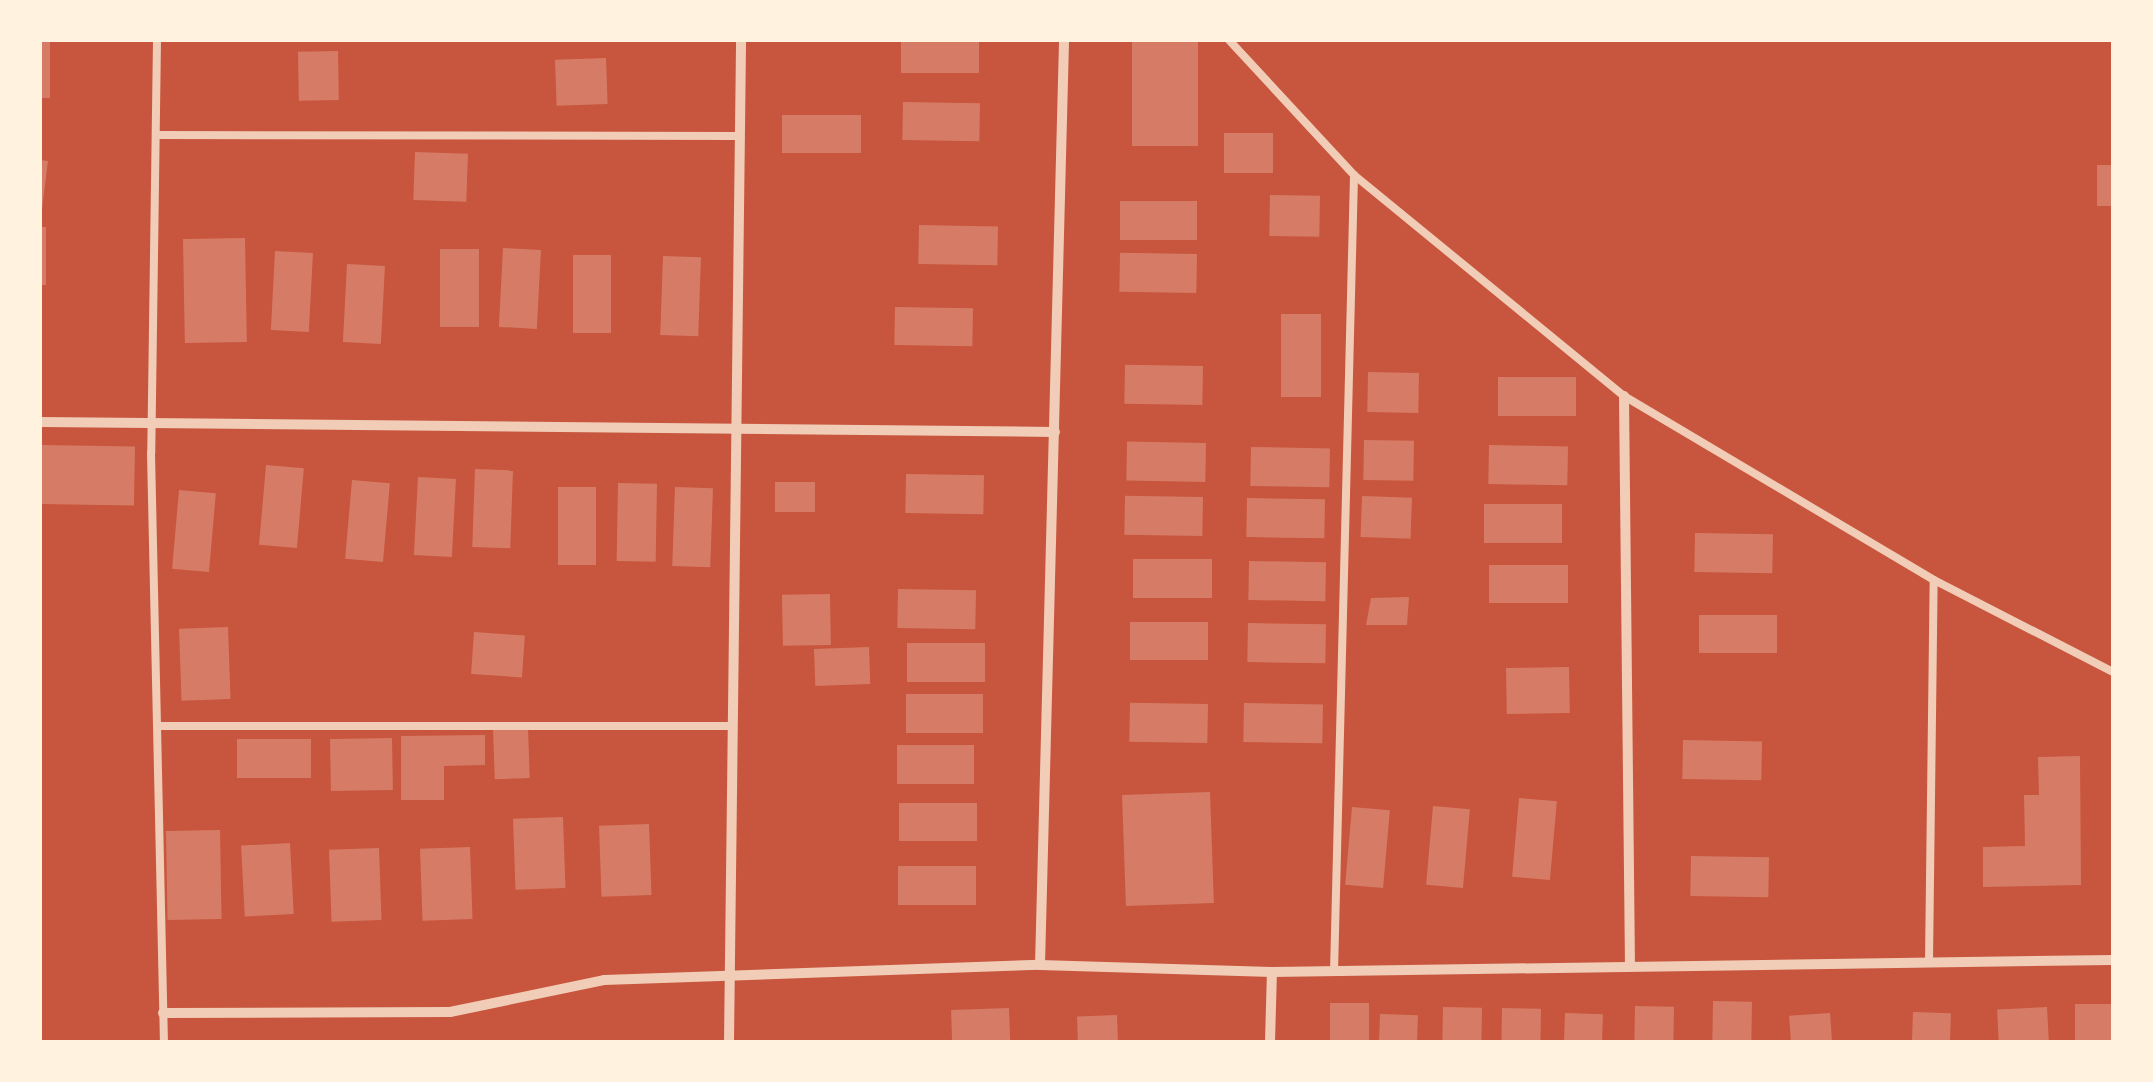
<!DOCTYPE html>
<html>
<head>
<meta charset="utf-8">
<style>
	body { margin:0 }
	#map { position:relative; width:2153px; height:1082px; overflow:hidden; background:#c8553d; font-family:Arial,sans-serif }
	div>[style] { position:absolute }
	.building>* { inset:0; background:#d67c66; transform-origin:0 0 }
	.service>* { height:8px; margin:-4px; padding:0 4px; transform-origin:4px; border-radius:4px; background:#f1ccb7 }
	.minor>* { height:10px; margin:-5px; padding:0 5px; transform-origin:5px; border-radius:5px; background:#f1ccb7 }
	span { translate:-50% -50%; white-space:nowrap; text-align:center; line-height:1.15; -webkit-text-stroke:9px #fff3e0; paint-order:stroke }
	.frame { position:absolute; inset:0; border:42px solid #fff3e0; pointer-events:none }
</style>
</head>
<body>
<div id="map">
	<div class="building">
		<i style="left:40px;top:40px;width:10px;height:58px"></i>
		<i style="left:901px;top:40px;width:78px;height:33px"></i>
		<i style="left:1132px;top:40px;width:66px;height:106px"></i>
		<i style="left:338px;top:51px;width:49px;height:40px;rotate:89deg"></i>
		<i style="left:606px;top:58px;width:46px;height:51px;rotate:88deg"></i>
		<i style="left:903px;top:102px;width:77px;height:38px;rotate:1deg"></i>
		<i style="left:782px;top:115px;width:79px;height:38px"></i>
		<i style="left:1224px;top:133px;width:49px;height:40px"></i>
		<i style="left:415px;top:152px;width:53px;height:48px;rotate:2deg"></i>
		<i style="left:40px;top:160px;width:8px;height:59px;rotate:7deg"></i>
		<i style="left:2097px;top:165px;width:16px;height:41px"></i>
		<i style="left:1270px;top:195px;width:50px;height:41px;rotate:1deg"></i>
		<i style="left:1197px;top:201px;width:39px;height:77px;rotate:90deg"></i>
		<i style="left:919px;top:225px;width:79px;height:39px;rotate:1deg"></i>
		<i style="left:40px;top:227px;width:6px;height:58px"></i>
		<i style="left:245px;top:238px;width:104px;height:62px;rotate:89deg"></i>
		<i style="left:503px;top:248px;width:38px;height:79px;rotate:3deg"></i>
		<i style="left:440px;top:249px;width:39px;height:78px"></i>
		<i style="left:275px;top:251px;width:38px;height:79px;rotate:3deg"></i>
		<i style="left:1197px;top:254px;width:39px;height:77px;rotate:91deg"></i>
		<i style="left:573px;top:255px;width:38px;height:78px"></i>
		<i style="left:663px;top:256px;width:38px;height:79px;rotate:2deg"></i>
		<i style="left:347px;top:264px;width:38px;height:78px;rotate:3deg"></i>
		<i style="left:895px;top:307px;width:78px;height:38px;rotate:1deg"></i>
		<i style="left:1281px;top:314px;width:40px;height:83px"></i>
		<i style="left:1203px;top:366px;width:39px;height:78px;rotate:91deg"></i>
		<i style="left:1368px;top:372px;width:51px;height:40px;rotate:1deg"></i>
		<i style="left:1498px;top:377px;width:78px;height:39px"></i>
		<i style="left:1364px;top:440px;width:50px;height:40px;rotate:1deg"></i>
		<i style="left:1206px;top:443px;width:39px;height:79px;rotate:91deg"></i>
		<i style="left:42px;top:445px;width:93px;height:59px;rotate:1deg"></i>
		<i style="left:1489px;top:445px;width:79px;height:39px;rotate:1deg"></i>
		<i style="left:1251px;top:447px;width:79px;height:39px;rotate:1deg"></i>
		<i style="left:266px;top:465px;width:38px;height:80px;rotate:5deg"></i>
		<i style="left:475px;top:469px;width:38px;height:78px;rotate:2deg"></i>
		<i style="left:906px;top:474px;width:78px;height:39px;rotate:1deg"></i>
		<i style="left:418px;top:477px;width:38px;height:78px;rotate:3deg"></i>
		<i style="left:352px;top:480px;width:38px;height:79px;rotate:5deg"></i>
		<i style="left:775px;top:482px;width:40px;height:30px"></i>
		<i style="left:618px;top:483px;width:39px;height:78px;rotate:1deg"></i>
		<i style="left:558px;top:487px;width:38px;height:78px"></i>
		<i style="left:675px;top:487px;width:38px;height:79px;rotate:2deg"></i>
		<i style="left:179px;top:490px;width:37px;height:79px;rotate:5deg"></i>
		<i style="left:1362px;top:496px;width:50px;height:41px;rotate:2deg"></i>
		<i style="left:1203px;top:497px;width:39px;height:78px;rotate:91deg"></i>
		<i style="left:1247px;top:498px;width:78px;height:39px;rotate:1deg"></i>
		<i style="left:1484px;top:504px;width:78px;height:39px"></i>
		<i style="left:1695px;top:533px;width:78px;height:39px;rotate:1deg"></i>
		<i style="left:1133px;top:559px;width:79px;height:39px"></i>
		<i style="left:1249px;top:561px;width:77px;height:39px;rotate:1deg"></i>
		<i style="left:1489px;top:565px;width:79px;height:38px"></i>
		<i style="left:898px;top:589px;width:78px;height:39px;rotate:1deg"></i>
		<i style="left:830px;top:594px;width:51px;height:48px;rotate:89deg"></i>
		<i style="clip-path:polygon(1409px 597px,1407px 625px,1366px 625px,1371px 598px)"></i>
		<i style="left:1699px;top:615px;width:78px;height:38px"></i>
		<i style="left:1130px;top:622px;width:78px;height:38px"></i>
		<i style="left:1248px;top:623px;width:78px;height:39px;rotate:1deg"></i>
		<i style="left:228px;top:627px;width:72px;height:49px;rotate:88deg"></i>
		<i style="left:474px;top:632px;width:51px;height:42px;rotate:4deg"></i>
		<i style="left:985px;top:643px;width:39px;height:78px;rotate:90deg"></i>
		<i style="left:869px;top:647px;width:37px;height:55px;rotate:88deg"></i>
		<i style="left:1569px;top:667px;width:46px;height:63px;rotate:89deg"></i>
		<i style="left:983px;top:694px;width:39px;height:77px;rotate:90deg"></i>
		<i style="left:1244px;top:703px;width:79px;height:39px;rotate:1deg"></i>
		<i style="left:1208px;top:704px;width:39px;height:78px;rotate:91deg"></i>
		<i style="left:528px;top:728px;width:50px;height:35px;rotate:88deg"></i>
		<i style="clip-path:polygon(485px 735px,485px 765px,444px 766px,444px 800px,401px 800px,401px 736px)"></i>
		<i style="left:392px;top:738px;width:52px;height:62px;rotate:89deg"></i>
		<i style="left:237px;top:739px;width:74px;height:39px"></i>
		<i style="left:1683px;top:740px;width:79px;height:39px;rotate:1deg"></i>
		<i style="left:897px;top:745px;width:77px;height:39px"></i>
		<i style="clip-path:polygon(2080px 756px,2081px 885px,1983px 887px,1983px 847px,2025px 846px,2024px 795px,2039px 795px,2038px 757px)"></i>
		<i style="left:1210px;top:792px;width:111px;height:88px;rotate:88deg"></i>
		<i style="left:1519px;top:798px;width:38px;height:79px;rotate:5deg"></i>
		<i style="left:899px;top:803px;width:78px;height:38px"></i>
		<i style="left:1433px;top:806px;width:37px;height:79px;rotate:5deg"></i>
		<i style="left:1352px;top:807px;width:38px;height:78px;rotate:5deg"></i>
		<i style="left:563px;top:817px;width:71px;height:50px;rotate:88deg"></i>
		<i style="left:649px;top:824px;width:71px;height:50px;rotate:88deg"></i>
		<i style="left:220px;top:830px;width:89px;height:54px;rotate:89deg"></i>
		<i style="left:290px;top:843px;width:71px;height:49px;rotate:87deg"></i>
		<i style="left:470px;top:847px;width:72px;height:50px;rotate:88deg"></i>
		<i style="left:379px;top:848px;width:72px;height:50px;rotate:88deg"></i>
		<i style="left:1691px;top:856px;width:78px;height:40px;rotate:1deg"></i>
		<i style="left:976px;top:866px;width:39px;height:78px;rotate:90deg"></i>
		<i style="left:1713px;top:1001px;width:39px;height:41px;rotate:1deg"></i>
		<i style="left:1330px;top:1003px;width:39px;height:39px"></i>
		<i style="left:2113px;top:1004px;width:38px;height:38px;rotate:90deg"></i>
		<i style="left:1635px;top:1006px;width:39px;height:36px;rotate:1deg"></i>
		<i style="left:1443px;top:1007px;width:39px;height:35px;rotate:1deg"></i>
		<i style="left:2047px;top:1007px;width:35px;height:50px;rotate:87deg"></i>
		<i style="left:1009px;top:1008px;width:34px;height:58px;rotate:88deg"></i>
		<i style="left:1502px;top:1008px;width:39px;height:34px;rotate:1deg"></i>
		<i style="left:1913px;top:1012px;width:38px;height:30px;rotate:2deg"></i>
		<i style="left:1565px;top:1013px;width:38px;height:29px;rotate:2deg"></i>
		<i style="left:1830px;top:1013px;width:29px;height:41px;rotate:86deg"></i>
		<i style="left:1380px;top:1014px;width:38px;height:28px;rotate:2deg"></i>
		<i style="left:1117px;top:1015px;width:27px;height:40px;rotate:88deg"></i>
	</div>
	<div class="service">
		<i style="left:157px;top:40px;width:413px;rotate:90.8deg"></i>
		<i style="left:151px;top:453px;width:589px;rotate:88.74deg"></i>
		<i style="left:1229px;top:40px;width:184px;rotate:47.2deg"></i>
		<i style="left:1354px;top:175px;width:349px;rotate:39.3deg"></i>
		<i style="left:1624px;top:396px;width:360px;rotate:30.7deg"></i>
		<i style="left:1934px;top:580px;width:201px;rotate:27.2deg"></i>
		<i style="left:160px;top:135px;width:579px;rotate:0.1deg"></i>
		<i style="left:157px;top:726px;width:576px"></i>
		<i style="left:1929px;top:962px;width:382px;rotate:-89.3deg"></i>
		<i style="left:1334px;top:972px;width:797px;rotate:-88.56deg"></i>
	</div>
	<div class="minor">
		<i style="left:1624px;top:396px;width:569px;rotate:89.4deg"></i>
		<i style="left:40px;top:422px;width:1015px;rotate:0.56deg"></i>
		<i style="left:1040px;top:965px;width:925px;rotate:-88.51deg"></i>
		<i style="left:163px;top:1013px;width:287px;rotate:-0.2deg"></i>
		<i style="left:450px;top:1012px;width:157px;rotate:-11.7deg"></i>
		<i style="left:604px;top:980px;width:436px;rotate:-2deg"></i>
		<i style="left:1040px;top:965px;width:232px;rotate:1.7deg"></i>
		<i style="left:1272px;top:972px;width:841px;rotate:-0.82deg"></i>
		<i style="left:729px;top:1042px;width:1002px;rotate:-89.31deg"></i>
		<i style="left:1270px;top:1042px;width:70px;rotate:-88.4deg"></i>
	</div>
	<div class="frame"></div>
</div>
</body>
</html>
